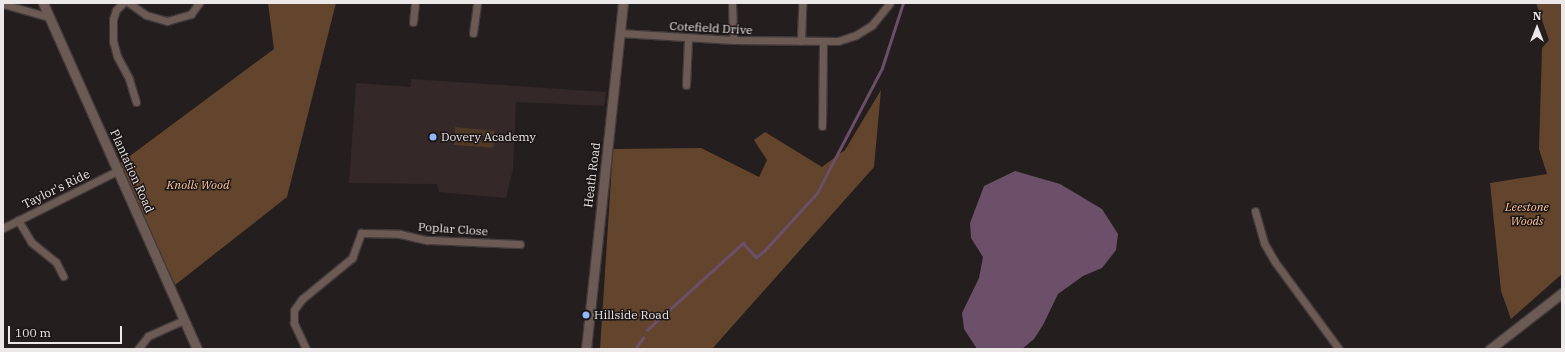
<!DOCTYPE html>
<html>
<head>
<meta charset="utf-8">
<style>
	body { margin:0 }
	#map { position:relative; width:1565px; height:352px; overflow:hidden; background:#251e1e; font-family:"IBM Plex Serif",serif }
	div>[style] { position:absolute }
	.built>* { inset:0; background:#352828 }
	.green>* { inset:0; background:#4e3826; transform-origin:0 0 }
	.forest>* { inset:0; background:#63452d }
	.water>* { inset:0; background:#6c4f69 }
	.stream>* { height:2.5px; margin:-1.25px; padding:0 1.25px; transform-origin:1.25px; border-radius:1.25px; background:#6c4f69 }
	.roads { filter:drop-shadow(1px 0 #413a3a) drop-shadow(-1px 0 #413a3a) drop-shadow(0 1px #413a3a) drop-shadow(0 -1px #413a3a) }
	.minor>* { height:7px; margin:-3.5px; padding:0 3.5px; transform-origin:3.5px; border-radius:3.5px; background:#6c5a55 }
	.tertiary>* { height:9px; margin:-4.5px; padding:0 4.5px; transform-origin:4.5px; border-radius:4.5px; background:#6c5a55 }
	.dots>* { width:11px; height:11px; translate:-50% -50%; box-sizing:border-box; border:2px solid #1b1515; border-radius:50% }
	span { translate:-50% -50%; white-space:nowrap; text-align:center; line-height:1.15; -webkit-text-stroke:3px #1b1515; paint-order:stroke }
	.street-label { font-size:12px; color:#ede8e8 }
	.poi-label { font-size:12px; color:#ede8e8 }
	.left { translate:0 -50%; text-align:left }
	.park-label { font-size:12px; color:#ffc79b; font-style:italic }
	.frame { position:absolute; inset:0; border:4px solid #ede8e8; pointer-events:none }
	.north { position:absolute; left:1517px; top:8px; width:40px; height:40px; -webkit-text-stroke:3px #1b1515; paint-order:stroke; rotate:0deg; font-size:11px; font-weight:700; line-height:16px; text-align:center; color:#ede8e8 }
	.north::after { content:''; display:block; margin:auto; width:14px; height:18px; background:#ede8e8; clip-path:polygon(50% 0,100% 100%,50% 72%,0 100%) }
	.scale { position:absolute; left:8px; top:326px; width:114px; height:18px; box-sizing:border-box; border:2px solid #ede8e8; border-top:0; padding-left:5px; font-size:12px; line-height:14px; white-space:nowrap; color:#ede8e8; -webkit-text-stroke:3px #1b1515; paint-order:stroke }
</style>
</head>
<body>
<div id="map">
	<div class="built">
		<i style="clip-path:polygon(411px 79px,606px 92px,604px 106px,516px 102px,513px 169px,506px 198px,439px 192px,437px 184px,349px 183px,356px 83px,410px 87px)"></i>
	</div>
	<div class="green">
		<i style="clip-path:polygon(455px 127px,495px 131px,494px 137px,455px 134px)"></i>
		<i style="left:454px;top:138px;width:40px;height:7px;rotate:4deg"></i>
	</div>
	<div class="forest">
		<i style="clip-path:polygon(268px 3px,336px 3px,287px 197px,170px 289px,111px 170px,274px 49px)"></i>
		<i style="clip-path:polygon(1536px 3px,1562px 3px,1562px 274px,1511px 319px,1501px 291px,1490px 183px,1547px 174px,1539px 149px,1542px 48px,1549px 40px)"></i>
		<i style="clip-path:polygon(881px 90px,874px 167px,712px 349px,600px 349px,613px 149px,701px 148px,759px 177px,767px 160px,754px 140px,765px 132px,822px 167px,845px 150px)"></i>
	</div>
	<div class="water">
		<i style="clip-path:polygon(1015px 171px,1060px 184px,1102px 209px,1118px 234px,1116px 250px,1102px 268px,1083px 276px,1058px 294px,1043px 325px,1034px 339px,1022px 349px,977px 349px,964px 329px,962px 313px,979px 278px,983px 257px,971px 238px,970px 223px,984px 186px)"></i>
	</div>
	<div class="stream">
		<i style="left:647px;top:330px;width:130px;rotate:-42.2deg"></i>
		<i style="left:743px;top:243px;width:19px;rotate:47deg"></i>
		<i style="left:756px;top:257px;width:10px;rotate:-37deg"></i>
		<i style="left:764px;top:251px;width:79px;rotate:-47.6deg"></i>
		<i style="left:817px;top:193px;width:141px;rotate:-62.5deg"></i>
		<i style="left:882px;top:68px;width:68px;rotate:-72.1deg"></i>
		<i style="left:635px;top:349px;width:14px;rotate:-54deg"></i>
	</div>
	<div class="roads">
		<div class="minor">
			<i style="left:123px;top:3px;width:10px;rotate:135deg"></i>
			<i style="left:116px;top:10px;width:9px;rotate:108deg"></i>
			<i style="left:113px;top:19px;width:22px;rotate:90deg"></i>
			<i style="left:113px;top:41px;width:16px;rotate:75deg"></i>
			<i style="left:117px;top:56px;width:26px;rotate:62deg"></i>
			<i style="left:129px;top:79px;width:24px;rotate:73deg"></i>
			<i style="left:129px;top:3px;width:21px;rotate:35deg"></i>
			<i style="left:146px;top:15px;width:22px;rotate:16deg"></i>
			<i style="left:167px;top:21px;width:25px;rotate:-16deg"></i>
			<i style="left:191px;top:14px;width:14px;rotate:-54deg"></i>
			<i style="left:732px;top:3px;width:37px;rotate:88deg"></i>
			<i style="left:3px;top:4px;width:48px;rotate:15.8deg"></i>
			<i style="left:413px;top:22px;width:19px;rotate:-84deg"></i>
			<i style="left:473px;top:33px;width:30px;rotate:-82deg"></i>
			<i style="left:620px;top:33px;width:113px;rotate:3.5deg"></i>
			<i style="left:733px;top:40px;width:105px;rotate:0.5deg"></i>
			<i style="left:838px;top:41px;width:19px;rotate:-18deg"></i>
			<i style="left:856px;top:35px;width:19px;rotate:-32deg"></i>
			<i style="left:872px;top:25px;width:28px;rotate:-51deg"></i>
			<i style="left:801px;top:41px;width:38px;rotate:-88deg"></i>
			<i style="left:686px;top:85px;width:46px;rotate:-87.5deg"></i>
			<i style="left:822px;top:126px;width:84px;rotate:-89.3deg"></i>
			<i style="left:1255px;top:211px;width:33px;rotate:74deg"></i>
			<i style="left:1264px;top:243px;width:22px;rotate:60deg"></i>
			<i style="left:1275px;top:262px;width:108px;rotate:53.7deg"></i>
			<i style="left:18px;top:220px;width:26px;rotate:59deg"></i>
			<i style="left:31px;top:242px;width:32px;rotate:39deg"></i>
			<i style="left:56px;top:262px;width:16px;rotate:63deg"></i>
			<i style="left:3px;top:228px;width:130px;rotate:-26.6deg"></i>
			<i style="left:138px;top:349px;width:16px;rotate:-52deg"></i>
			<i style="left:148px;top:336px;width:39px;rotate:-24deg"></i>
			<i style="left:306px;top:349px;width:29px;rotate:-115deg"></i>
			<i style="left:294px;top:323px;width:13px;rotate:-90deg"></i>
			<i style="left:294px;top:310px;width:14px;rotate:-54deg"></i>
			<i style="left:302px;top:299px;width:65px;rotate:-39.4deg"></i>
			<i style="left:352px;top:258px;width:27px;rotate:-70deg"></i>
			<i style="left:361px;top:233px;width:39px;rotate:1deg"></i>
			<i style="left:400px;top:234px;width:28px;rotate:13deg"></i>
			<i style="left:427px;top:240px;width:93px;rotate:2.5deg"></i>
		</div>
		<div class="tertiary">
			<i style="left:43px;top:3px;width:379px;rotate:66deg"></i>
			<i style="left:586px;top:349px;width:348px;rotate:-83.9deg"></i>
			<i style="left:1490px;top:349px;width:91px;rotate:-37.9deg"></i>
		</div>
	</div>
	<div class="dots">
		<i style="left:433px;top:137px;background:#92b7fd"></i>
		<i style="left:586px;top:315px;background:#92b7fd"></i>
	</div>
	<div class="street-label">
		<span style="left:711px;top:28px;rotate:3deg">Cotefield Drive</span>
		<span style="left:132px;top:171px;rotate:66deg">Plantation Road</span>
		<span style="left:592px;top:175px;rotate:-83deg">Heath Road</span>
		<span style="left:56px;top:189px;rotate:-26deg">Taylor's Ride</span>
		<span style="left:453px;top:229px;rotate:4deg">Poplar Close</span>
	</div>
	<div class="poi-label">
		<span class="left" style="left:441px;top:137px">Dovery Academy</span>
		<span class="left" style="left:594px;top:315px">Hillside Road</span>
	</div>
	<div class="park-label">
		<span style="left:198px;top:185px">Knolls Wood</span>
		<span style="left:1527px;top:214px">Leestone<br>Woods</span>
	</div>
	<div class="frame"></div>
	<div class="north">N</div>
	<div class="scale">100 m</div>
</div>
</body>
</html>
